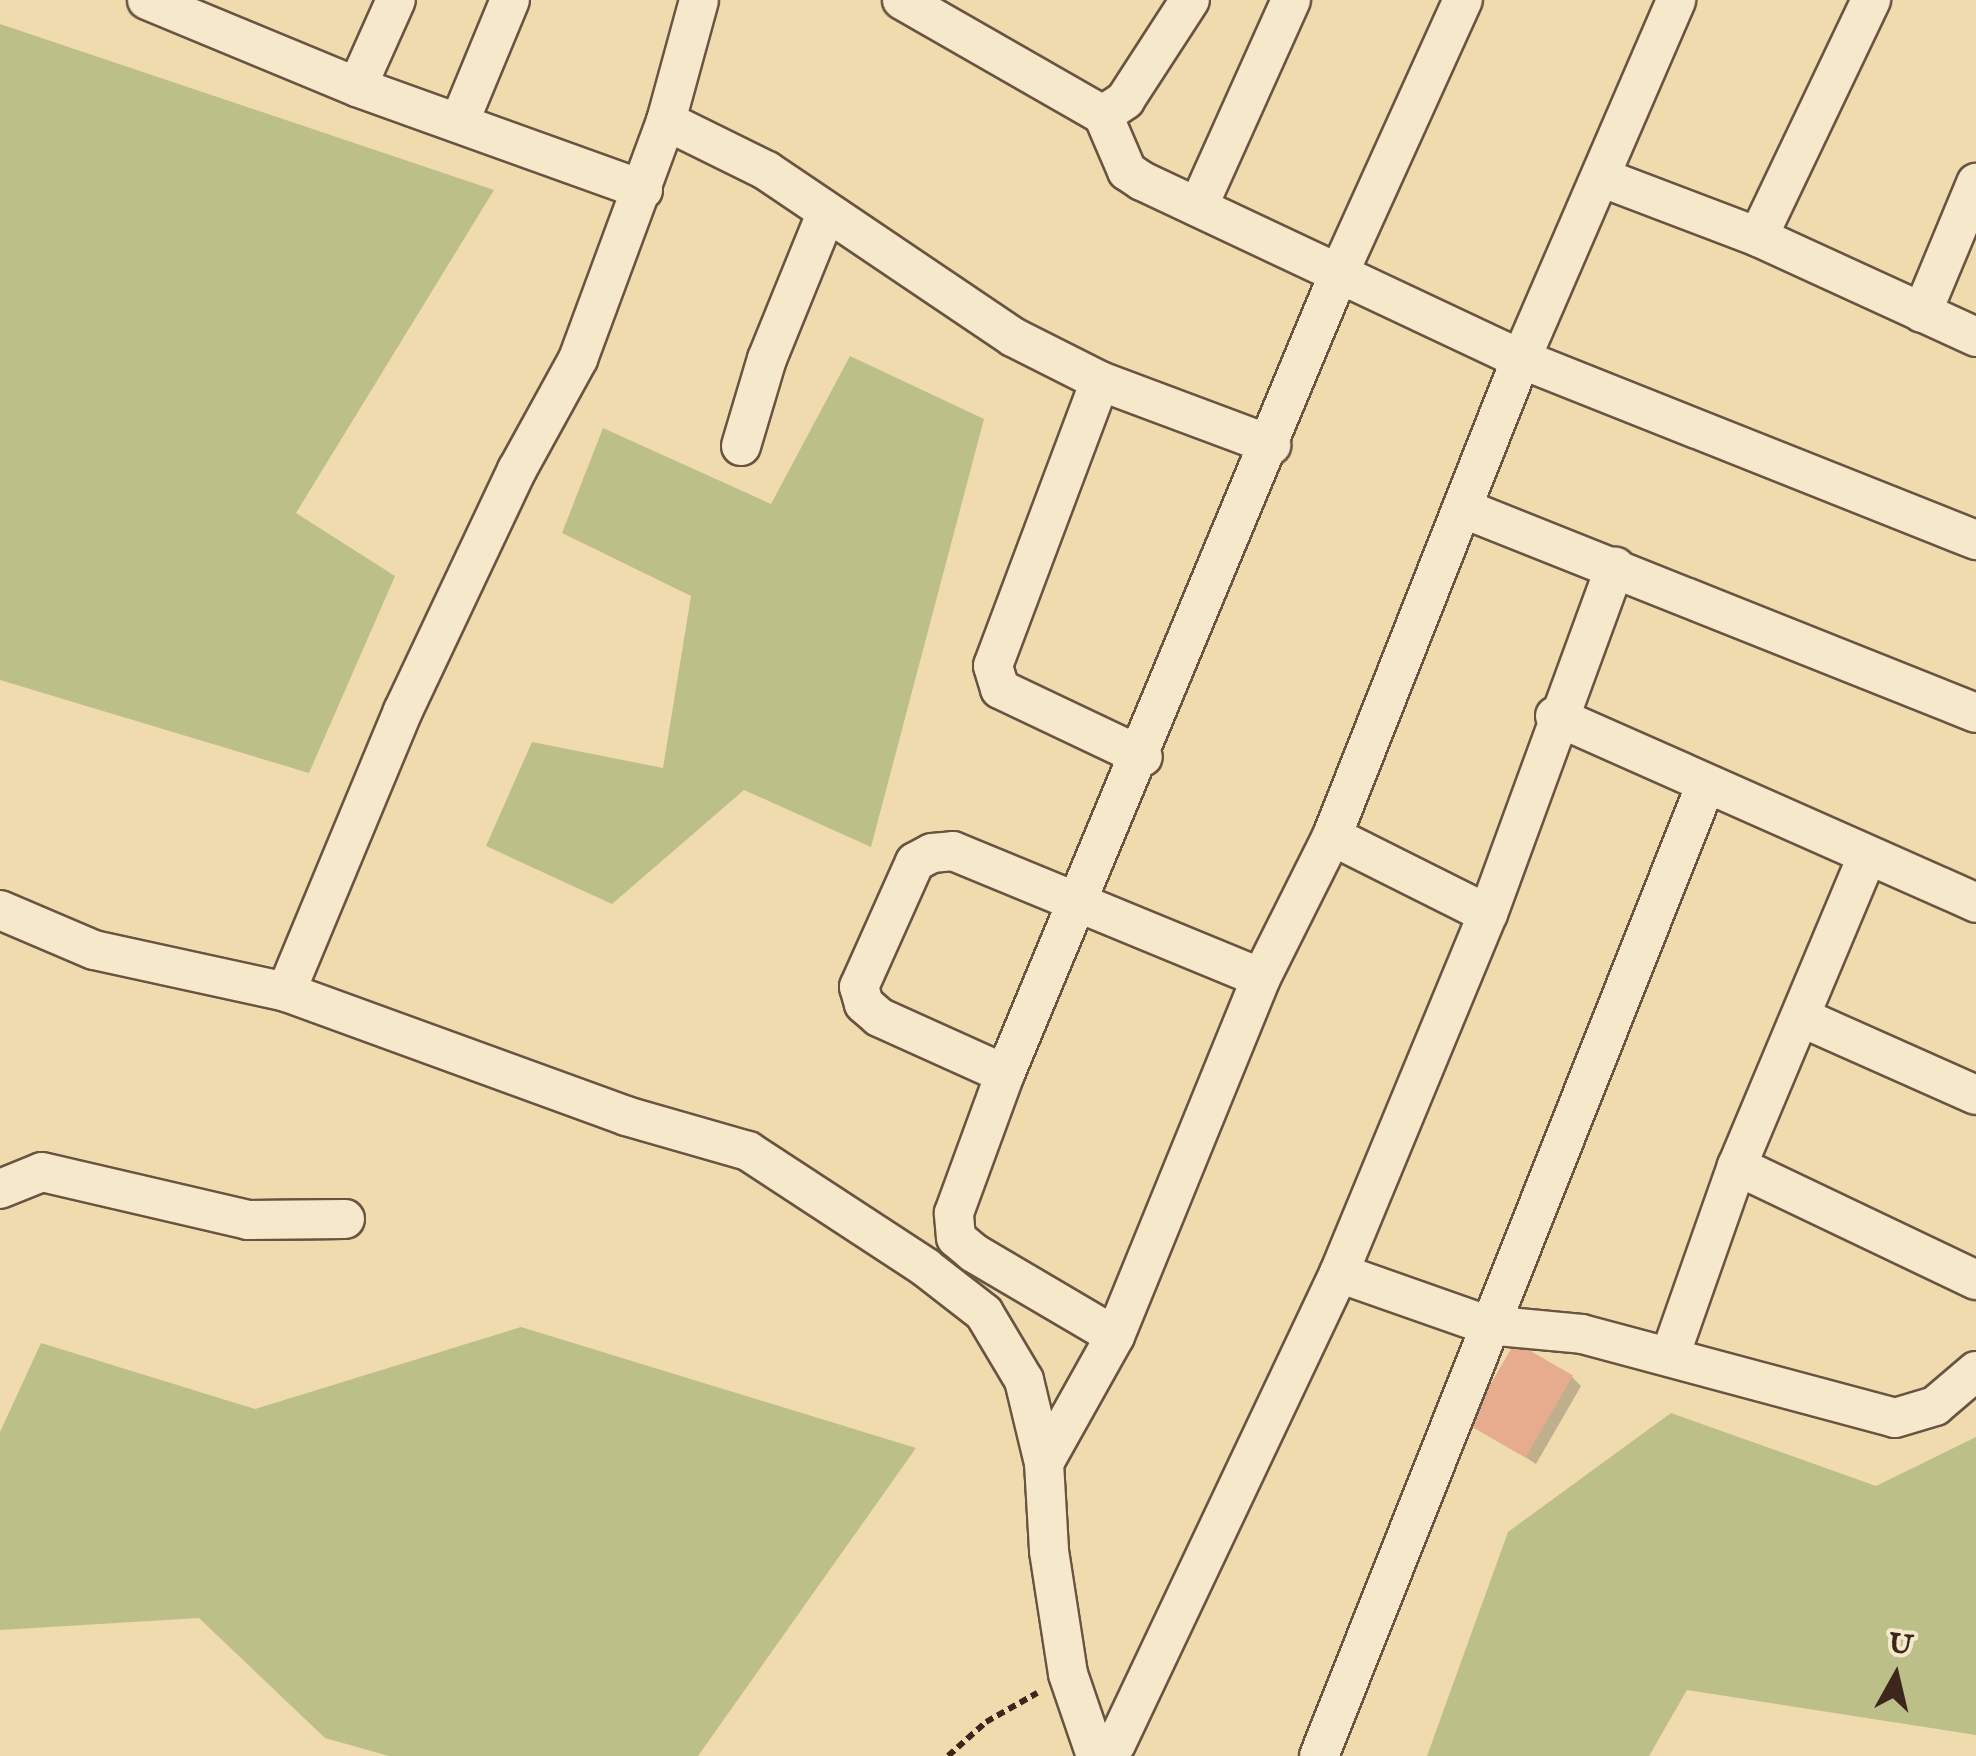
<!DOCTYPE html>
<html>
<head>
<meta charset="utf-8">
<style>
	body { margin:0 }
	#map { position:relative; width:1976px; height:1756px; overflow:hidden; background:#f0dbaf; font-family:"IM FELL English",serif }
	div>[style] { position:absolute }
	.green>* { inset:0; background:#bdbf88 }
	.shadow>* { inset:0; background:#0003 }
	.building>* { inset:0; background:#e7ab8e; transform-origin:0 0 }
	.path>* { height:6px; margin-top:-3px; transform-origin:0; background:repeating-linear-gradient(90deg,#3d271c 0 8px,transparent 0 13px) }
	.roads { filter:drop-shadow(2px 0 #6a5441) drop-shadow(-2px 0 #6a5441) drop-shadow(0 2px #6a5441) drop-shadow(0 -2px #6a5441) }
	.street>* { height:38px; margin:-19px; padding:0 19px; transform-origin:19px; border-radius:19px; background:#f5e8cb }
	span { translate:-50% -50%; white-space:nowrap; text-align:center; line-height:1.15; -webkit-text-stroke:8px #f5e8cb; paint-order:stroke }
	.north { position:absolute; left:1846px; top:1626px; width:100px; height:100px; -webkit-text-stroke:8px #f5e8cb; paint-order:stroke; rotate:8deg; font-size:28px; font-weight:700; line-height:40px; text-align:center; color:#3d271c }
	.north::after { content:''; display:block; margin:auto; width:35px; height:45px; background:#3d271c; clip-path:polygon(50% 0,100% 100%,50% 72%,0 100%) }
</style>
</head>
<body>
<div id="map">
	<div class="green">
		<i style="clip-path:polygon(0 24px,494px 190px,296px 513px,395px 576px,309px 773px,0 680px)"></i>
		<i style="clip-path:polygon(850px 356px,984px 419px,871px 847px,744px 790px,612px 904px,486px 846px,532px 742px,663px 768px,691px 596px,562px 533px,603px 428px,771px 504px)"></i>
		<i style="clip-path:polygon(521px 1327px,916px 1448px,698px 1756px,389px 1756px,325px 1738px,199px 1618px,0 1630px,0 1432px,41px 1343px,255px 1409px)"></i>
		<i style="clip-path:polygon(1671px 1413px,1876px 1486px,1976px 1437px,1976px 1735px,1687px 1690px,1649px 1756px,1427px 1756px,1508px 1532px)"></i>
	</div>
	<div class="shadow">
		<i style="clip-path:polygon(1572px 1377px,1581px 1386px,1536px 1464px,1472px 1423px)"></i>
	</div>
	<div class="building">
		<i style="left:1515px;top:1342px;width:67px;height:95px;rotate:30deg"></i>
	</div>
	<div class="path">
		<i style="left:948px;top:1756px;width:51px;rotate:-41.8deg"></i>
		<i style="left:986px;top:1722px;width:59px;rotate:-29.6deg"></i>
	</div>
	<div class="roads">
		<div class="street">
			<i style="left:147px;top:0;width:227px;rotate:22.5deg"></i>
			<i style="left:357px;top:87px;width:304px;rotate:19.8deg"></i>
			<i style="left:902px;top:0;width:232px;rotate:29.8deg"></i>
			<i style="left:1103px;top:115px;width:61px;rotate:66.8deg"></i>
			<i style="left:1127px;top:171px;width:18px;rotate:34deg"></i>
			<i style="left:1142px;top:181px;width:419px;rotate:25.2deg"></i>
			<i style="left:1521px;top:359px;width:490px;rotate:21.7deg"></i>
			<i style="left:357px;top:87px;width:95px;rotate:-65.9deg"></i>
			<i style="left:1103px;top:115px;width:27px;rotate:-34deg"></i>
			<i style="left:1125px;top:100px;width:119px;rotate:-57deg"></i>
			<i style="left:666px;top:121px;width:113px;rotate:26.3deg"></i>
			<i style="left:767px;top:171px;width:297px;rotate:34deg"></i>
			<i style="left:1013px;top:337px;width:97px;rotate:26.8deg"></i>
			<i style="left:1100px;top:381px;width:183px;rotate:20.5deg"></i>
			<i style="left:459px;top:123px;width:133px;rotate:-67.5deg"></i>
			<i style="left:1603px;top:178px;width:166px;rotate:20.8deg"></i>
			<i style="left:1758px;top:237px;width:240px;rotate:24.6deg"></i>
			<i style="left:1198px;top:207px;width:227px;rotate:-65.8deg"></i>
			<i style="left:1758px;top:237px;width:263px;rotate:-64.5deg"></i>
			<i style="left:1922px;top:313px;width:141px;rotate:-67.4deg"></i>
			<i style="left:1100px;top:381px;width:304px;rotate:110.6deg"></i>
			<i style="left:993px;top:666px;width:24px;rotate:73deg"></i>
			<i style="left:1000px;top:689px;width:158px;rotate:25.4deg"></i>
			<i style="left:741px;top:446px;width:91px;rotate:-73.4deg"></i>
			<i style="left:767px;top:359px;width:157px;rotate:-67.9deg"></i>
			<i style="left:1462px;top:508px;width:553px;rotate:21.74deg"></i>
			<i style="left:1555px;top:716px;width:461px;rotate:23.9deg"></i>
			<i style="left:1332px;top:836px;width:174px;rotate:26.6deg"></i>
			<i style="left:0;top:910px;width:102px;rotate:23.1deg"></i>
			<i style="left:94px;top:950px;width:197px;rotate:12.3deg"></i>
			<i style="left:286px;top:992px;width:362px;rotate:20deg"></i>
			<i style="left:626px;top:1116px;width:127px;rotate:16deg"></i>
			<i style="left:748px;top:1151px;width:212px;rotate:33.2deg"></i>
			<i style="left:925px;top:1267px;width:75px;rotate:37.9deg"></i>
			<i style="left:984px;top:1313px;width:78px;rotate:59.2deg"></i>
			<i style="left:1024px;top:1380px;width:85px;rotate:76.5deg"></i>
			<i style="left:1044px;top:1463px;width:88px;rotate:86.7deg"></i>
			<i style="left:1049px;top:1551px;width:124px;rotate:81.2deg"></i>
			<i style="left:1068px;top:1674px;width:87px;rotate:71.1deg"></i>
			<i style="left:286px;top:992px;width:304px;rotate:-67.4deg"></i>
			<i style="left:403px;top:711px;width:267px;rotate:-64.7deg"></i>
			<i style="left:517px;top:470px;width:127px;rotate:-61.2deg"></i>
			<i style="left:578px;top:359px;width:254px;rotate:-69.7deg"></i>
			<i style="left:666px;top:121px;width:125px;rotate:-74.7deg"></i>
			<i style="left:1803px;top:1018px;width:189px;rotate:24deg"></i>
			<i style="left:1005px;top:1074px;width:138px;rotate:-155.7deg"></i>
			<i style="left:879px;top:1017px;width:20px;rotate:-139deg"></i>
			<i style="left:864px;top:1004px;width:18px;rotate:-106deg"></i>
			<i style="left:859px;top:987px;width:137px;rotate:-65.9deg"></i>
			<i style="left:915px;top:862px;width:19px;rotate:-28deg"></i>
			<i style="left:932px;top:853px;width:21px;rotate:-5deg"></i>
			<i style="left:953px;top:851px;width:333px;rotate:22.4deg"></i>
			<i style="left:1737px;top:1166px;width:265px;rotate:25.5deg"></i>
			<i style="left:0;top:1189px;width:45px;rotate:-22deg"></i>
			<i style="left:42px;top:1172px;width:212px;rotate:13.1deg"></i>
			<i style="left:248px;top:1220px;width:97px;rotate:-0.6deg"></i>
			<i style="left:1339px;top:1273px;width:157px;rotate:19.4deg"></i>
			<i style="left:1487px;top:1325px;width:95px;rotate:5.4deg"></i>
			<i style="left:1582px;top:1334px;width:324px;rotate:15deg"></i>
			<i style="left:1895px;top:1418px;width:42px;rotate:-16.7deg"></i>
			<i style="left:1935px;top:1406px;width:54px;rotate:-40.5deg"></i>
			<i style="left:1115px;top:1336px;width:164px;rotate:-149.5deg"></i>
			<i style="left:974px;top:1253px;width:23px;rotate:-140deg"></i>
			<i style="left:956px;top:1238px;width:25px;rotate:-95deg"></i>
			<i style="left:954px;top:1213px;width:148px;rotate:-69.9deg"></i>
			<i style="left:1005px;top:1074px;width:868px;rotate:-67.36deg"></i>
			<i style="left:1339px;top:273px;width:300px;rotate:-65.6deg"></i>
			<i style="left:1670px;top:1356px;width:201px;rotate:-70.6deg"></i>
			<i style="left:1737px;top:1166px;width:335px;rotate:-67.2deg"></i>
			<i style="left:1044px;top:1463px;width:145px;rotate:-60.8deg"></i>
			<i style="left:1115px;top:1336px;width:387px;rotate:-67.8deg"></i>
			<i style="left:1261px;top:978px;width:159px;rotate:-63.4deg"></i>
			<i style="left:1332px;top:836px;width:513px;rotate:-68.39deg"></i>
			<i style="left:1521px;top:359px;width:391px;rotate:-66.6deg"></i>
			<i style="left:1116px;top:1744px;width:521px;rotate:-64.66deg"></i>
			<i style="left:1339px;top:1273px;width:389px;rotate:-67.5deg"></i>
			<i style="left:1488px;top:914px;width:370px;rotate:-69.9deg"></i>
			<i style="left:1319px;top:1756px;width:1046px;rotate:-68.29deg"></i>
		</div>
	</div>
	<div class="north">U</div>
</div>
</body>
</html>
